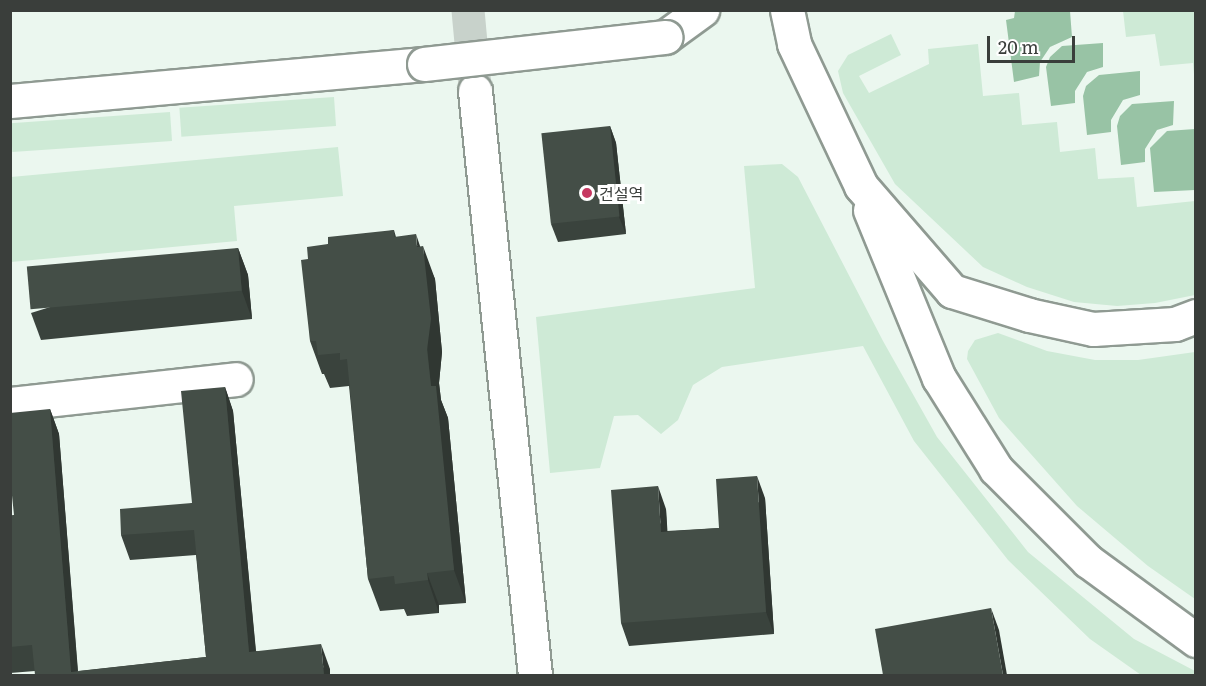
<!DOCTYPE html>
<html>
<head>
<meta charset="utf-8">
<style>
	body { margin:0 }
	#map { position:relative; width:1206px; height:686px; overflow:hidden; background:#ebf7ef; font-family:Literata,"Noto Sans KR",serif }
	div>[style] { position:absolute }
	.green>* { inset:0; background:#ceead6; transform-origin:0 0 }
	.water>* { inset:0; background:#98c3a5 }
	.minor-tunnel>* { height:33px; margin-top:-16.5px; transform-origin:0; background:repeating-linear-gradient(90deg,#c8d2cb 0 33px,transparent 0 49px) }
	.roads { filter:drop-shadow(2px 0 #8f9a92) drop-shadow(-2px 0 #8f9a92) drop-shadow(0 2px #8f9a92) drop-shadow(0 -2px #8f9a92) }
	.minor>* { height:33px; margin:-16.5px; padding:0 16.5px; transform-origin:16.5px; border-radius:16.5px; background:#fff }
	.bridges { filter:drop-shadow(2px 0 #8f9a92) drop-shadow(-2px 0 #8f9a92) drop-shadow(0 2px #8f9a92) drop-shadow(0 -2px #8f9a92) }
	.minor-bridge>* { height:33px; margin:-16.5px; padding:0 16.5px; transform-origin:16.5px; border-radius:16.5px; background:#fff }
	.wall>* { inset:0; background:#3a433d }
	.shaded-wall>* { inset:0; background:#303732 }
	.building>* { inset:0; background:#444e47; transform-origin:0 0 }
	.dots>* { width:16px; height:16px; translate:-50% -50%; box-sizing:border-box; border:3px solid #fff; border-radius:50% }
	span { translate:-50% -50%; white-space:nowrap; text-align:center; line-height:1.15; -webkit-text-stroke:6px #fff; paint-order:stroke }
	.poi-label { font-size:16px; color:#3a3e3b }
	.left { translate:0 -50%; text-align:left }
	.frame { position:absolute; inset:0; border:12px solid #3a3e3b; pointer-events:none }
	.scale { position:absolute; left:987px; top:36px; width:88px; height:27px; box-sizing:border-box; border:3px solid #3a3e3b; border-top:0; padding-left:8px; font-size:18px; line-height:21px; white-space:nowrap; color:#3a3e3b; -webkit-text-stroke:4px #fff; paint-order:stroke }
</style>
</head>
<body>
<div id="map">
	<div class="green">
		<i style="clip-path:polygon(1123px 11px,1195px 11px,1195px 86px,1193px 63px,1160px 66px,1155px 34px,1126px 37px)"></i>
		<i style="clip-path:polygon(891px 34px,901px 55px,859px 76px,869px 93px,929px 64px,928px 49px,978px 44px,983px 96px,1019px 93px,1022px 125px,1057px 122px,1060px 152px,1095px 148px,1098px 179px,1134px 177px,1137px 207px,1195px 201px,1195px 295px,1155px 303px,1117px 306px,1074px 302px,1027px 287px,983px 267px,895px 184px,843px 93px,838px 71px,848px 55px)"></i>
		<i style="left:334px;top:97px;width:29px;height:155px;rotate:86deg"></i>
		<i style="left:170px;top:112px;width:29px;height:160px;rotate:86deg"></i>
		<i style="clip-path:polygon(338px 147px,343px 196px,234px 206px,237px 241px,11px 262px,11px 177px)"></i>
		<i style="clip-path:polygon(782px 164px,798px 177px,883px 341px,937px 437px,1028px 552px,1134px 639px,1195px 671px,1195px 675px,1141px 675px,1090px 639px,1008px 560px,914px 441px,863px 346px,722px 367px,693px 385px,678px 420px,661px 434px,638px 415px,614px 416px,600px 468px,550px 473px,536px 317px,755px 288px,744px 166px)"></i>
		<i style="clip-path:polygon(998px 333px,1047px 351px,1095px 360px,1138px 360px,1195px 352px,1195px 599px,1148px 566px,1077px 506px,999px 418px,967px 359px,968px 351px,975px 340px)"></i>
	</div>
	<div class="water">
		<i style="clip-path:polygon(1015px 11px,1070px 11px,1072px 37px,1050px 47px,1040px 62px,1039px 76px,1014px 82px,1006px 20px,1014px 18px)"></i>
		<i style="clip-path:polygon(1103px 43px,1103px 67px,1087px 72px,1075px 91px,1075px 103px,1051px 106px,1046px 67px,1050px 57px,1062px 46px)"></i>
		<i style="clip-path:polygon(1140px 71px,1140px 95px,1123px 100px,1111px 120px,1111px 132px,1087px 135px,1083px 96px,1086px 86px,1099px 75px)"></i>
		<i style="clip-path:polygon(1174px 101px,1173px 125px,1157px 130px,1145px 149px,1145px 162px,1121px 165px,1117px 126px,1120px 116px,1132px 104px)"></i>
		<i style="clip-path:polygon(1195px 129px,1195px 190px,1154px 192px,1150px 148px,1167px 131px)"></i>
	</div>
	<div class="minor-tunnel">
		<i style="left:468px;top:10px;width:76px;rotate:84.7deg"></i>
	</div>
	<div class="roads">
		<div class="minor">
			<i style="left:787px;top:10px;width:35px;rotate:78deg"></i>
			<i style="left:794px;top:44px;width:157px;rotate:64.7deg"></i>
			<i style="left:861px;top:186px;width:139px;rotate:49.1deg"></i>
			<i style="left:952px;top:291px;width:81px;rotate:17.3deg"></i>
			<i style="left:1029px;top:315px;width:66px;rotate:12.3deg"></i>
			<i style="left:1093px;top:329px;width:82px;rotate:-3.5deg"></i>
			<i style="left:1175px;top:324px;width:22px;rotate:-21deg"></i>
			<i style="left:665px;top:37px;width:46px;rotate:-36.1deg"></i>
			<i style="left:475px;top:91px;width:588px;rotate:84.14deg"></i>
			<i style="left:10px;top:101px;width:416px;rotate:-5.1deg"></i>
			<i style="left:870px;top:210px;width:182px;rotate:67.7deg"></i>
			<i style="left:939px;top:378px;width:107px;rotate:57.9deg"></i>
			<i style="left:996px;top:469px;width:130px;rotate:45deg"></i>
			<i style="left:1088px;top:561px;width:134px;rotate:36.2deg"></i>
			<i style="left:10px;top:404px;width:227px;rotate:-6.3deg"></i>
		</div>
	</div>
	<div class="bridges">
		<div class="minor-bridge">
			<i style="left:424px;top:64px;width:243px;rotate:-6.4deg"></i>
		</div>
	</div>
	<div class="wall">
		<i style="clip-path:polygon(610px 126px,616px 143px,626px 234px,558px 242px,551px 224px)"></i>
		<i style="clip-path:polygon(394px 230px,396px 237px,420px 247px,435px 279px,442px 352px,439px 383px,441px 400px,448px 418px,466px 603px,439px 605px,439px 613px,407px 616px,404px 609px,380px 611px,368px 579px,349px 386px,330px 388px,324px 374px,322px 374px,310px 341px,308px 259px,328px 244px)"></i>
		<i style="clip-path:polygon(238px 248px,248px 275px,252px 319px,41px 340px,31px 313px)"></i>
		<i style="clip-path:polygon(225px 387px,233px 411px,256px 651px,330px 669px,330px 675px,35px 671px,10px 673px,10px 516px,14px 515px,50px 409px,59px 434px,78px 671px,206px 657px,196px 555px,130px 560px,121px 535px,192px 503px)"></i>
		<i style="clip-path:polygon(765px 498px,774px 634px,629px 646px,621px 623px,666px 509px,667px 531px,719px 528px)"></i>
	</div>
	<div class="shaded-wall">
		<i style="clip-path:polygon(610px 126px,616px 143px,626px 234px,619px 217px)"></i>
		<i style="clip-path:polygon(416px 234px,424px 258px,423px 246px,435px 279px,442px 352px,439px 383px,441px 400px,448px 418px,466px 603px,454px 570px,431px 386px)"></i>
		<i style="clip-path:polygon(238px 248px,248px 275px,252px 319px,242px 291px)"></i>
		<i style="clip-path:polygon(225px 387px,233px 411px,258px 675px,249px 652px)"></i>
		<i style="clip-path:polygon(50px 409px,59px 434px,78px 675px,71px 672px)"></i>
		<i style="clip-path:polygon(757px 476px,765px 498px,774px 634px,766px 612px)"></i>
		<i style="clip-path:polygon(658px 486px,666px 509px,669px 554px,661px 532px)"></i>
		<i style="clip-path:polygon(427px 573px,439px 605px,439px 613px,428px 580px)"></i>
		<i style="clip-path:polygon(991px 608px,999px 630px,1007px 675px,1003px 675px)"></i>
		<i style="clip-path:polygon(321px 644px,330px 669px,330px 675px,324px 675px)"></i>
	</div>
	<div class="building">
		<i style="left:610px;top:126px;width:91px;height:69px;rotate:84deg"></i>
		<i style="clip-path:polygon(394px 230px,394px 237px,416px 234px,417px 247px,423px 246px,431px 319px,427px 350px,431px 386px,436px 386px,454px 570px,427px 573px,428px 580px,395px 584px,394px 576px,368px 579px,347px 359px,340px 360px,340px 353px,318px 355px,316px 341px,310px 341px,301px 260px,308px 259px,307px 247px,328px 244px,328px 237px)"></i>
		<i style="left:238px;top:248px;width:43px;height:212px;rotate:85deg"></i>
		<i style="clip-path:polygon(225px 387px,249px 652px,321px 644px,324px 675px,35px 675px,32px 645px,10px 647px,10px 516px,14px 515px,10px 476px,10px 413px,50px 409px,71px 672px,206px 657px,194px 530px,121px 535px,120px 509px,192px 503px,181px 391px)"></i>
		<i style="clip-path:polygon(757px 476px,766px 612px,621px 623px,611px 490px,658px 486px,661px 532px,719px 528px,716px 479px)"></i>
		<i style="clip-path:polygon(991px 608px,1003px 675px,883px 675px,875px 629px)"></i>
	</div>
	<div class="dots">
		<i style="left:587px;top:193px;background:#c63861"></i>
	</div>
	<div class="poi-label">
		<span class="left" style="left:599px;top:193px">건설역</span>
	</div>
	<div class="frame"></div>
	<div class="scale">20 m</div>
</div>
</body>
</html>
